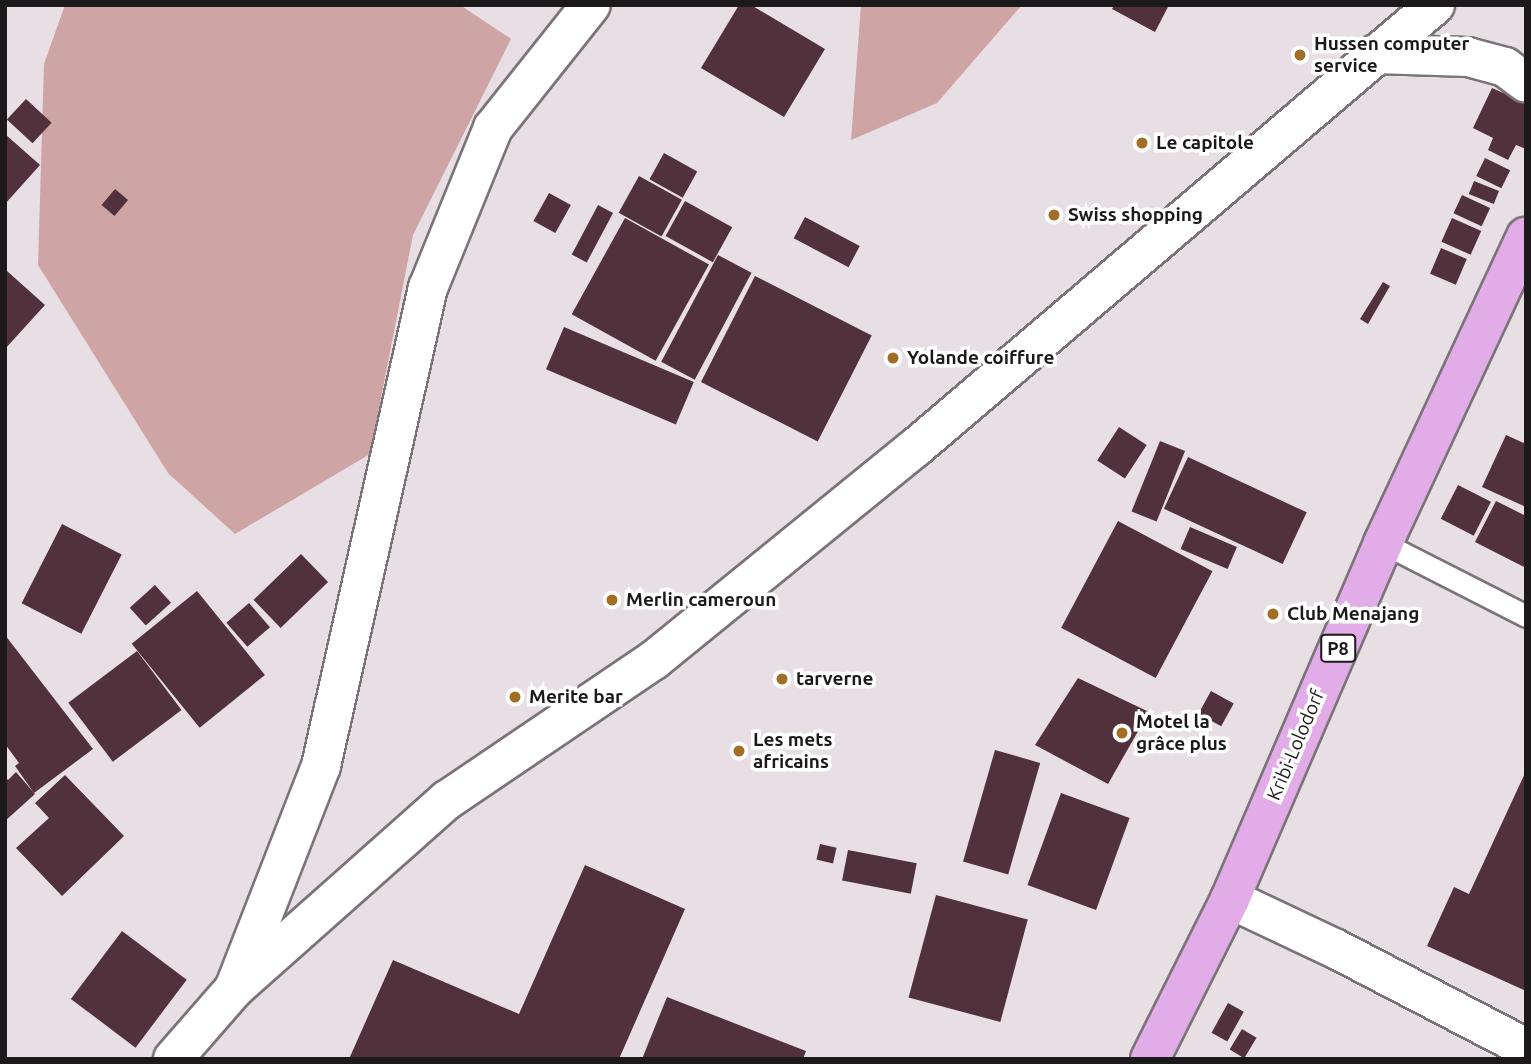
<!DOCTYPE html>
<html>
<head>
<meta charset="utf-8">
<style>
	body { margin:0 }
	#map { position:relative; width:1531px; height:1064px; overflow:hidden; background:#e7dfe4; font-family:Ubuntu,sans-serif }
	div>[style] { position:absolute }
	.forest>* { inset:0; background:#cea4a5 }
	.building>* { inset:0; background:#51313b; transform-origin:0 0 }
	.roads { filter:drop-shadow(2px 0 #7a7377) drop-shadow(-2px 0 #7a7377) drop-shadow(0 2px #7a7377) drop-shadow(0 -2px #7a7377) }
	.lane>* { height:21px; margin:-10.5px; padding:0 10.5px; transform-origin:10.5px; border-radius:10.5px; background:#fff }
	.street>* { height:38px; margin:-19px; padding:0 19px; transform-origin:19px; border-radius:19px; background:#fff }
	.primary>* { height:38px; margin:-19px; padding:0 19px; transform-origin:19px; border-radius:19px; background:#e2ace8 }
	.dots>* { width:19px; height:19px; translate:-50% -50%; box-sizing:border-box; border:4px solid #fff; border-radius:50% }
	span { translate:-50% -50%; white-space:nowrap; text-align:center; line-height:1.15; -webkit-text-stroke:7px #fff; paint-order:stroke }
	.shield-label span { padding:2px 5px; background:#fff; border:2px solid; border-radius:5px; -webkit-text-stroke-width:0 }
	.shield-label { font-size:18px; color:#1c191b; font-weight:700 }
	.poi-label { font-size:19px; color:#1c191b; font-weight:700 }
	.left { translate:0 -50%; text-align:left }
	.street-label { font-size:19px; color:#1c191b }
	.frame { position:absolute; inset:0; border:7px solid #1c191b; pointer-events:none }
</style>
</head>
<body>
<div id="map">
	<div class="forest">
		<i style="clip-path:polygon(65px 5px,460px 5px,511px 39px,413px 235px,370px 454px,235px 534px,168px 473px,38px 265px,44px 64px)"></i>
		<i style="clip-path:polygon(861px 5px,1022px 5px,937px 103px,851px 140px)"></i>
	</div>
	<div class="building">
		<i style="clip-path:polygon(739px 5px,751px 5px,825px 49px,784px 117px,701px 68px)"></i>
		<i style="clip-path:polygon(1114px 5px,1169px 5px,1155px 32px,1112px 9px)"></i>
		<i style="clip-path:polygon(1492px 88px,1526px 103px,1526px 149px,1516px 145px,1508px 160px,1488px 150px,1493px 138px,1473px 128px)"></i>
		<i style="left:26px;top:99px;width:35px;height:28px;rotate:43deg"></i>
		<i style="clip-path:polygon(5px 134px,40px 165px,5px 204px)"></i>
		<i style="left:664px;top:153px;width:38px;height:30px;rotate:29deg"></i>
		<i style="left:1485px;top:158px;width:28px;height:20px;rotate:26deg"></i>
		<i style="left:639px;top:176px;width:49px;height:42px;rotate:29deg"></i>
		<i style="left:1474px;top:181px;width:27px;height:14px;rotate:22deg"></i>
		<i style="left:115px;top:189px;width:17px;height:21px;rotate:40deg"></i>
		<i style="left:549px;top:193px;width:25px;height:32px;rotate:29deg"></i>
		<i style="left:1462px;top:195px;width:31px;height:20px;rotate:25deg"></i>
		<i style="left:685px;top:201px;width:54px;height:40px;rotate:29deg"></i>
		<i style="left:598px;top:205px;width:17px;height:56px;rotate:28deg"></i>
		<i style="left:805px;top:217px;width:62px;height:24px;rotate:28deg"></i>
		<i style="left:625px;top:218px;width:96px;height:110px;rotate:29deg"></i>
		<i style="left:1452px;top:218px;width:32px;height:26px;rotate:24deg"></i>
		<i style="left:1441px;top:248px;width:28px;height:28px;rotate:23deg"></i>
		<i style="left:718px;top:255px;width:38px;height:121px;rotate:28deg"></i>
		<i style="clip-path:polygon(7px 271px,45px 305px,5px 349px,5px 273px)"></i>
		<i style="left:755px;top:276px;width:131px;height:119px;rotate:27deg"></i>
		<i style="clip-path:polygon(1383px 282px,1390px 286px,1368px 324px,1360px 319px)"></i>
		<i style="left:564px;top:327px;width:141px;height:46px;rotate:23deg"></i>
		<i style="left:1119px;top:427px;width:33px;height:40px;rotate:33deg"></i>
		<i style="clip-path:polygon(1506px 435px,1526px 444px,1526px 507px,1482px 487px)"></i>
		<i style="left:1160px;top:441px;width:27px;height:76px;rotate:22deg"></i>
		<i style="left:1188px;top:457px;width:131px;height:57px;rotate:25deg"></i>
		<i style="left:1458px;top:485px;width:37px;height:38px;rotate:27deg"></i>
		<i style="clip-path:polygon(1496px 501px,1526px 516px,1526px 568px,1475px 542px)"></i>
		<i style="left:1118px;top:521px;width:107px;height:121px;rotate:28deg"></i>
		<i style="left:62px;top:524px;width:67px;height:89px;rotate:27deg"></i>
		<i style="left:1190px;top:527px;width:51px;height:24px;rotate:23deg"></i>
		<i style="left:301px;top:554px;width:39px;height:66px;rotate:46deg"></i>
		<i style="left:155px;top:585px;width:24px;height:34px;rotate:48deg"></i>
		<i style="left:197px;top:591px;width:108px;height:84px;rotate:51deg"></i>
		<i style="left:249px;top:603px;width:32px;height:30px;rotate:49deg"></i>
		<i style="clip-path:polygon(5px 635px,93px 749px,34px 793px,15px 766px,19px 763px,5px 744px)"></i>
		<i style="left:137px;top:651px;width:74px;height:86px;rotate:53deg"></i>
		<i style="clip-path:polygon(1078px 678px,1149px 712px,1108px 784px,1035px 745px)"></i>
		<i style="left:1211px;top:691px;width:26px;height:26px;rotate:29deg"></i>
		<i style="left:995px;top:750px;width:47px;height:116px;rotate:16deg"></i>
		<i style="clip-path:polygon(1526px 771px,1526px 991px,1427px 946px,1454px 887px,1469px 894px)"></i>
		<i style="clip-path:polygon(16px 772px,35px 794px,5px 821px,5px 777px,8px 780px)"></i>
		<i style="clip-path:polygon(65px 775px,124px 836px,62px 896px,16px 848px,49px 818px,35px 803px)"></i>
		<i style="left:1061px;top:793px;width:73px;height:98px;rotate:20deg"></i>
		<i style="left:820px;top:844px;width:17px;height:16px;rotate:13deg"></i>
		<i style="left:848px;top:850px;width:70px;height:31px;rotate:11deg"></i>
		<i style="clip-path:polygon(585px 865px,685px 909px,619px 1059px,349px 1059px,393px 960px,519px 1014px)"></i>
		<i style="left:936px;top:895px;width:95px;height:106px;rotate:15deg"></i>
		<i style="left:122px;top:931px;width:81px;height:85px;rotate:37deg"></i>
		<i style="clip-path:polygon(667px 997px,806px 1051px,803px 1059px,642px 1059px)"></i>
		<i style="left:1228px;top:1003px;width:18px;height:34px;rotate:29deg"></i>
		<i style="left:1242px;top:1029px;width:17px;height:24px;rotate:31deg"></i>
	</div>
	<div class="roads">
		<div class="lane">
			<i style="left:1383px;top:543px;width:161px;rotate:27deg"></i>
		</div>
		<div class="street">
			<i style="left:1375px;top:54px;width:93px;rotate:1.8deg"></i>
			<i style="left:1468px;top:57px;width:38px;rotate:15deg"></i>
			<i style="left:1505px;top:67px;width:26px;rotate:37deg"></i>
			<i style="left:1230px;top:899px;width:117px;rotate:25.3deg"></i>
			<i style="left:1336px;top:949px;width:214px;rotate:27.5deg"></i>
			<i style="left:236px;top:984px;width:234px;rotate:-68.7deg"></i>
			<i style="left:321px;top:766px;width:490px;rotate:-77.4deg"></i>
			<i style="left:428px;top:288px;width:173px;rotate:-67.9deg"></i>
			<i style="left:493px;top:128px;width:157px;rotate:-51.5deg"></i>
			<i style="left:173px;top:1059px;width:93px;rotate:-48.9deg"></i>
			<i style="left:234px;top:989px;width:285px;rotate:-41.6deg"></i>
			<i style="left:447px;top:800px;width:250px;rotate:-34.1deg"></i>
			<i style="left:654px;top:660px;width:336px;rotate:-39.1deg"></i>
			<i style="left:915px;top:448px;width:683px;rotate:-40.43deg"></i>
		</div>
		<div class="primary">
			<i style="left:1150px;top:1059px;width:179px;rotate:-63.4deg"></i>
			<i style="left:1230px;top:899px;width:387px;rotate:-66.7deg"></i>
			<i style="left:1383px;top:543px;width:338px;rotate:-65deg"></i>
		</div>
	</div>
	<div class="dots">
		<i style="left:1300px;top:55px;background:#a26e25"></i>
		<i style="left:1142px;top:143px;background:#a26e25"></i>
		<i style="left:1054px;top:215px;background:#a26e25"></i>
		<i style="left:893px;top:358px;background:#a26e25"></i>
		<i style="left:612px;top:600px;background:#a26e25"></i>
		<i style="left:1273px;top:614px;background:#a26e25"></i>
		<i style="left:782px;top:679px;background:#a26e25"></i>
		<i style="left:515px;top:697px;background:#a26e25"></i>
		<i style="left:1122px;top:733px;background:#a26e25"></i>
		<i style="left:739px;top:751px;background:#a26e25"></i>
	</div>
	<div class="shield-label">
		<span style="left:1338px;top:648px">P8</span>
	</div>
	<div class="poi-label">
		<span class="left" style="left:1314px;top:55px">Hussen computer<br>service</span>
		<span class="left" style="left:1156px;top:143px">Le capitole</span>
		<span class="left" style="left:1068px;top:215px">Swiss shopping</span>
		<span class="left" style="left:907px;top:358px">Yolande coiffure</span>
		<span class="left" style="left:626px;top:600px">Merlin cameroun</span>
		<span class="left" style="left:1287px;top:614px">Club Menajang</span>
		<span class="left" style="left:796px;top:679px">tarverne</span>
		<span class="left" style="left:529px;top:697px">Merite bar</span>
		<span class="left" style="left:1136px;top:733px">Motel la<br>grâce plus</span>
		<span class="left" style="left:753px;top:751px">Les mets<br>africains</span>
	</div>
	<div class="street-label">
		<span style="left:1296px;top:745px;rotate:-67deg">Kribi-Lolodorf</span>
	</div>
	<div class="frame"></div>
</div>
</body>
</html>
